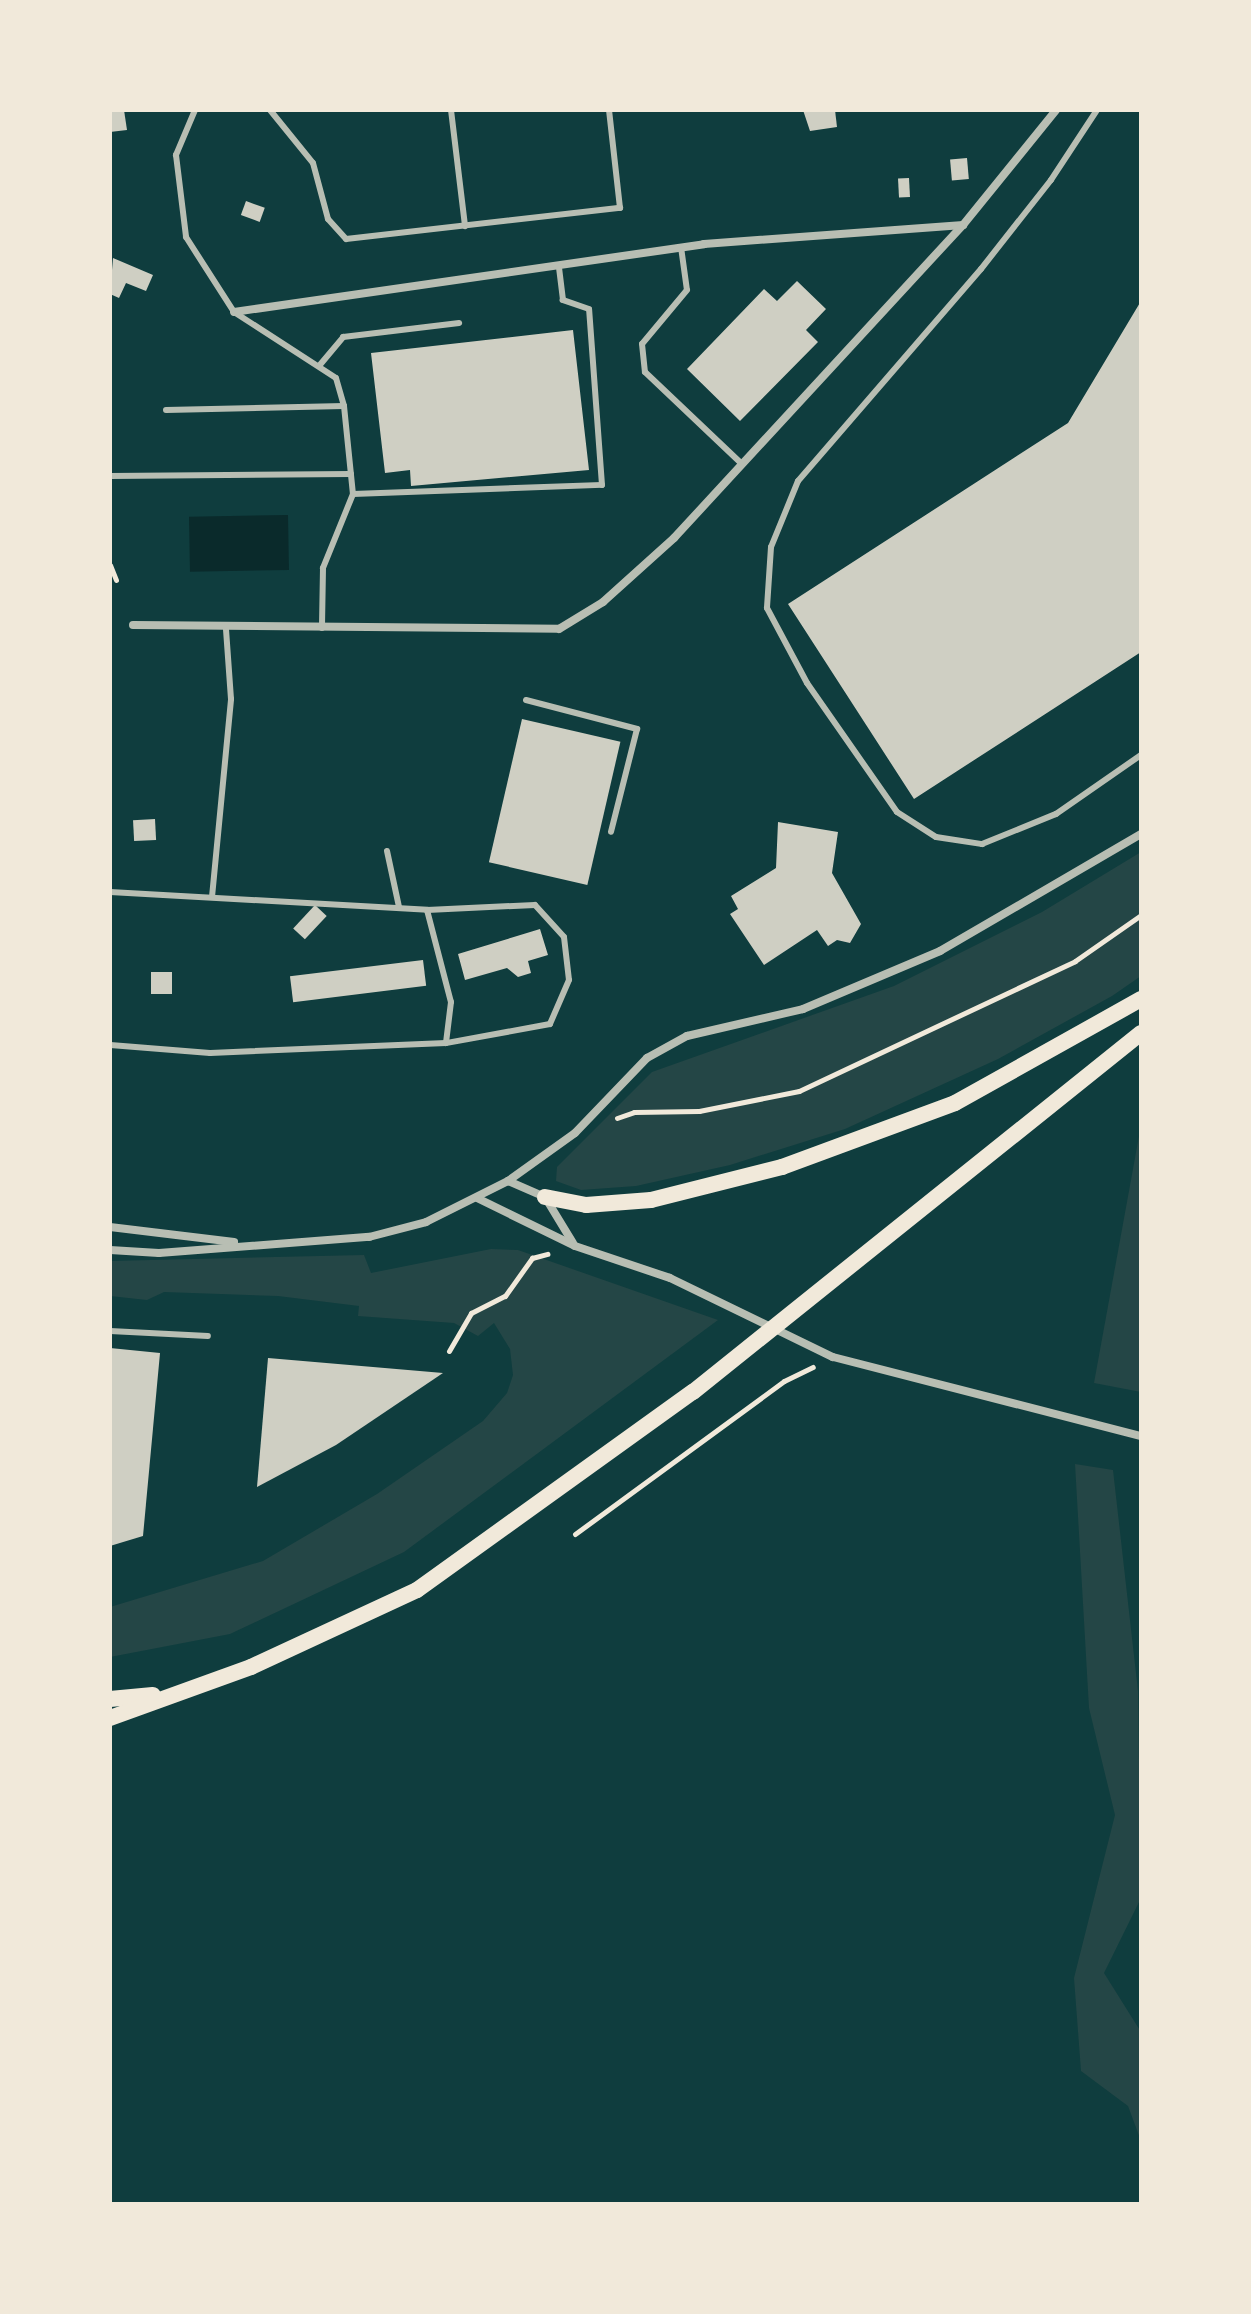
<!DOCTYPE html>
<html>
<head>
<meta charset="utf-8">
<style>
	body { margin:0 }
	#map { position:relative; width:1251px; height:2314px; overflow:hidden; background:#0f3d3e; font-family:"Roboto Serif",serif }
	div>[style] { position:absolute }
	.green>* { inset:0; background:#244646 }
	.water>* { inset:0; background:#0a2a2b; transform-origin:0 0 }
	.building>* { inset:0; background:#cfcfc3; transform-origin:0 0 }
	.path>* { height:5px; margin:-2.5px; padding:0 2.5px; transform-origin:2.5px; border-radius:2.5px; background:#f1e9da }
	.service>* { height:6px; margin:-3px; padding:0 3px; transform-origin:3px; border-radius:3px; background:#b8beb3 }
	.minor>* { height:8px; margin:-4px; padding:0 4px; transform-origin:4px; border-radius:4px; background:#b8beb3 }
	.secondary>* { height:16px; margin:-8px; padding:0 8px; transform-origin:8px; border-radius:8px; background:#f1e9da }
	span { translate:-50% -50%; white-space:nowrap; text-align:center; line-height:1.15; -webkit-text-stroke:6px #f1e9da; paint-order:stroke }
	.frame { position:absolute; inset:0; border:112px solid #f1e9da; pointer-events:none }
</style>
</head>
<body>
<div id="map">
	<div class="green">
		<i style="clip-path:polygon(1141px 852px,1141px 976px,1112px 996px,998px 1059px,845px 1129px,730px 1165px,636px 1186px,581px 1190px,556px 1181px,557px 1167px,652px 1072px,894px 986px,1042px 912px)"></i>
		<i style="clip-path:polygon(1141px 1125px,1141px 1392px,1094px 1383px)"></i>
		<i style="clip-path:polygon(491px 1249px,518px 1250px,718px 1320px,404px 1552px,230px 1634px,110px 1657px,110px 1607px,263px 1561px,377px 1494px,483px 1421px,507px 1393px,513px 1375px,510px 1349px,494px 1323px,478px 1336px,454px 1323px,358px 1316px,359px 1306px,278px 1296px,164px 1292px,147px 1300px,110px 1296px,110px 1261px,364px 1255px,371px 1273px)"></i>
		<i style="clip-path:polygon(1075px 1464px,1113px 1470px,1138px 1691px,1141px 1898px,1104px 1973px,1141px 2032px,1141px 2141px,1128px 2106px,1081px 2071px,1074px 1978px,1115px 1815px,1089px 1708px)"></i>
	</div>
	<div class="water">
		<i style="left:288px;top:515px;width:55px;height:99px;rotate:89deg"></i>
	</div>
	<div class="building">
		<i style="clip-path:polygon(110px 110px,124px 110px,127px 130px,110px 132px)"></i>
		<i style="clip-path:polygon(803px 110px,835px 110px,837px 127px,810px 131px)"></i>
		<i style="left:967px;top:158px;width:21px;height:17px;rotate:85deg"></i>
		<i style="left:909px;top:178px;width:19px;height:11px;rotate:87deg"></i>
		<i style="left:246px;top:201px;width:20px;height:15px;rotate:20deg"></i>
		<i style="clip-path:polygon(113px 258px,153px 275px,146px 291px,126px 283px,119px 298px,110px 294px)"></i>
		<i style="clip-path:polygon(797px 281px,826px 309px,806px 330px,818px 342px,740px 421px,687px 369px,764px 289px,777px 301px)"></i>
		<i style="clip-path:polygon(1141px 301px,1141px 652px,914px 799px,788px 604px,1068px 423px)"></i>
		<i style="clip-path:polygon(573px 330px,589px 470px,411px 486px,410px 470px,385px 473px,371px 353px)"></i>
		<i style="left:522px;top:719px;width:101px;height:147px;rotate:13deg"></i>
		<i style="left:155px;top:819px;width:21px;height:22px;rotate:87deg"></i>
		<i style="clip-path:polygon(778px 822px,838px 832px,832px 873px,861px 924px,850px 943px,837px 940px,828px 946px,817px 930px,764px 965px,730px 914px,738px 909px,731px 896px,776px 868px)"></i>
		<i style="left:315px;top:905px;width:16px;height:32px;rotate:43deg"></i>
		<i style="clip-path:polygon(540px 929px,548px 955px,528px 961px,531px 973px,518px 977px,507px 968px,465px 980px,458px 954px)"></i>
		<i style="left:423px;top:960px;width:26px;height:134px;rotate:83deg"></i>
		<i style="left:172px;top:972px;width:22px;height:21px;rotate:90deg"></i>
		<i style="clip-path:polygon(110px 1348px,160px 1353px,143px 1536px,110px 1546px)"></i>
		<i style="clip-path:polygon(268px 1358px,443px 1373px,336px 1445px,257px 1487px)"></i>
	</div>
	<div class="path">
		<i style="left:110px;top:565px;width:16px;rotate:68deg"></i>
		<i style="left:617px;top:1118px;width:18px;rotate:-19deg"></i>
		<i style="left:634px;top:1112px;width:65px;rotate:-0.9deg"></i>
		<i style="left:699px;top:1111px;width:102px;rotate:-11.3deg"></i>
		<i style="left:799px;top:1091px;width:305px;rotate:-25.2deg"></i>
		<i style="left:1075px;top:961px;width:80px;rotate:-34.9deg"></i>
		<i style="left:449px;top:1351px;width:44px;rotate:-59.9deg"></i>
		<i style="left:471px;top:1313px;width:38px;rotate:-27deg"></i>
		<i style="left:505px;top:1296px;width:47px;rotate:-54.6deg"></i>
		<i style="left:532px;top:1258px;width:16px;rotate:-15deg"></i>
		<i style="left:575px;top:1534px;width:259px;rotate:-36.2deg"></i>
		<i style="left:784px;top:1381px;width:32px;rotate:-26deg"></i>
	</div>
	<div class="service">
		<i style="left:195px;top:110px;width:49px;rotate:112.9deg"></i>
		<i style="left:176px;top:155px;width:83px;rotate:83deg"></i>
		<i style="left:186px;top:237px;width:89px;rotate:57.4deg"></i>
		<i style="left:234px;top:312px;width:121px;rotate:32.9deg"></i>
		<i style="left:336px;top:378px;width:29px;rotate:74deg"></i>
		<i style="left:344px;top:406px;width:88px;rotate:84.2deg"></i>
		<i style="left:353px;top:494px;width:80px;rotate:112.1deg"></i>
		<i style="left:323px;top:568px;width:60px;rotate:91deg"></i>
		<i style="left:270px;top:110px;width:68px;rotate:50.9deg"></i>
		<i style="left:313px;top:163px;width:58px;rotate:75deg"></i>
		<i style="left:328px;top:219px;width:27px;rotate:48deg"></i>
		<i style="left:346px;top:239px;width:276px;rotate:-6.5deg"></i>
		<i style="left:620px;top:208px;width:99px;rotate:-96.4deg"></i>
		<i style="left:451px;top:110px;width:117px;rotate:83.1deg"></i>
		<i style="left:1097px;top:110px;width:84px;rotate:123.3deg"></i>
		<i style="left:1051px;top:180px;width:113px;rotate:128.2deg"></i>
		<i style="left:981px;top:269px;width:280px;rotate:130.8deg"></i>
		<i style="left:798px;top:481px;width:71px;rotate:112.2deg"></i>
		<i style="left:771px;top:547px;width:61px;rotate:93.8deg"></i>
		<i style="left:767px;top:608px;width:85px;rotate:61.9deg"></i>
		<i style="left:807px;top:683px;width:157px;rotate:55.1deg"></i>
		<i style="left:897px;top:812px;width:46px;rotate:32.7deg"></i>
		<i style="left:936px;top:837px;width:47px;rotate:8.7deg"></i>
		<i style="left:982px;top:844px;width:80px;rotate:-22.1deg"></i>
		<i style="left:1056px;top:814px;width:103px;rotate:-34.8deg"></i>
		<i style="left:681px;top:247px;width:43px;rotate:82.1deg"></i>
		<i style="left:687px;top:290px;width:70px;rotate:129.8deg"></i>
		<i style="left:642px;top:344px;width:28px;rotate:84deg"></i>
		<i style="left:645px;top:372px;width:134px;rotate:43.5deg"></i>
		<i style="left:319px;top:366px;width:38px;rotate:-50deg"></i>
		<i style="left:343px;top:337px;width:117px;rotate:-6.9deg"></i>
		<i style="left:166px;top:410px;width:178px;rotate:-1.3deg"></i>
		<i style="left:110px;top:476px;width:241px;rotate:-0.5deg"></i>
		<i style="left:353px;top:494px;width:249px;rotate:-2.1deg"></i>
		<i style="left:602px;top:485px;width:176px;rotate:-94.2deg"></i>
		<i style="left:589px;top:309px;width:28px;rotate:-161deg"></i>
		<i style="left:563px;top:300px;width:35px;rotate:-97deg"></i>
		<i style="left:526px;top:700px;width:115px;rotate:14.6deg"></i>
		<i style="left:637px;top:729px;width:106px;rotate:104.2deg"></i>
		<i style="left:387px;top:851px;width:57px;rotate:77.9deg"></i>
		<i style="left:110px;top:892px;width:318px;rotate:3.2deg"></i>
		<i style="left:427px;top:910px;width:95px;rotate:75.4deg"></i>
		<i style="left:451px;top:1002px;width:41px;rotate:97deg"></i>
		<i style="left:446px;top:1043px;width:236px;rotate:177.6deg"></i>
		<i style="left:210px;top:1053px;width:100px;rotate:-175.4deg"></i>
		<i style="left:212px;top:897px;width:199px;rotate:-84.5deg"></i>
		<i style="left:231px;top:699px;width:70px;rotate:-94.1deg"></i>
		<i style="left:427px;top:910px;width:108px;rotate:-2.7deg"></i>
		<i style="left:535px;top:905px;width:43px;rotate:47.8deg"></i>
		<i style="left:564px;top:937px;width:43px;rotate:83.4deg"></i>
		<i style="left:569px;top:980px;width:48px;rotate:113.4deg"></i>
		<i style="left:550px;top:1024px;width:106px;rotate:169.6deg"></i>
		<i style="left:110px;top:1331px;width:98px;rotate:2.9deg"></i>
	</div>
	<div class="minor">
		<i style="left:234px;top:312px;width:475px;rotate:-8.2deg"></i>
		<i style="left:704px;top:244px;width:260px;rotate:-4.2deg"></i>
		<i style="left:963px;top:225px;width:148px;rotate:-51deg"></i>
		<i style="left:133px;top:625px;width:426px;rotate:0.5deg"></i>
		<i style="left:559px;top:629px;width:52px;rotate:-31.5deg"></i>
		<i style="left:603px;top:602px;width:96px;rotate:-42deg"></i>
		<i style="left:674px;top:538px;width:426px;rotate:-47.3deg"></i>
		<i style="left:508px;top:1181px;width:40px;rotate:23.4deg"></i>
		<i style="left:545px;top:1197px;width:54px;rotate:58.7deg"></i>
		<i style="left:477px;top:1198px;width:109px;rotate:26.1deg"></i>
		<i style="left:575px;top:1246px;width:100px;rotate:18.6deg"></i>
		<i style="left:670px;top:1278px;width:181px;rotate:25.9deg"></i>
		<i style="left:833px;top:1357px;width:318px;rotate:14.4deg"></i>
		<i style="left:110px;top:1227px;width:125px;rotate:6.9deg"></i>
		<i style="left:110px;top:1250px;width:49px;rotate:3.5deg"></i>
		<i style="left:159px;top:1253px;width:211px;rotate:-4.4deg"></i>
		<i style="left:369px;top:1237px;width:59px;rotate:-14.7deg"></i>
		<i style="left:426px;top:1222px;width:92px;rotate:-26.6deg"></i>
		<i style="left:508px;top:1181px;width:82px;rotate:-35.6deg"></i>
		<i style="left:575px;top:1133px;width:104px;rotate:-46.2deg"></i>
		<i style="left:647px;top:1058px;width:46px;rotate:-28.8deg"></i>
		<i style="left:687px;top:1036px;width:119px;rotate:-13.1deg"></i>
		<i style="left:803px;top:1009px;width:149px;rotate:-22.9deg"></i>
		<i style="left:940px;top:951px;width:233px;rotate:-30.2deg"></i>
	</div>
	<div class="secondary">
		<i style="left:545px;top:1197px;width:42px;rotate:11deg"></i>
		<i style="left:586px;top:1205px;width:65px;rotate:-4.4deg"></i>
		<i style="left:651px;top:1200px;width:135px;rotate:-14.1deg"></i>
		<i style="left:782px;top:1167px;width:184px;rotate:-20.3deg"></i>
		<i style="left:955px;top:1103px;width:213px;rotate:-29.2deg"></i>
		<i style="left:110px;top:1699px;width:43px;rotate:-5.3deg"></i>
		<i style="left:110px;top:1718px;width:150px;rotate:-19.9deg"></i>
		<i style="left:251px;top:1667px;width:183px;rotate:-24.9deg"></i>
		<i style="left:417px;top:1590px;width:340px;rotate:-35.7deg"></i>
		<i style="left:693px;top:1392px;width:574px;rotate:-38.71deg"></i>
	</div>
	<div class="frame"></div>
</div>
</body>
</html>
